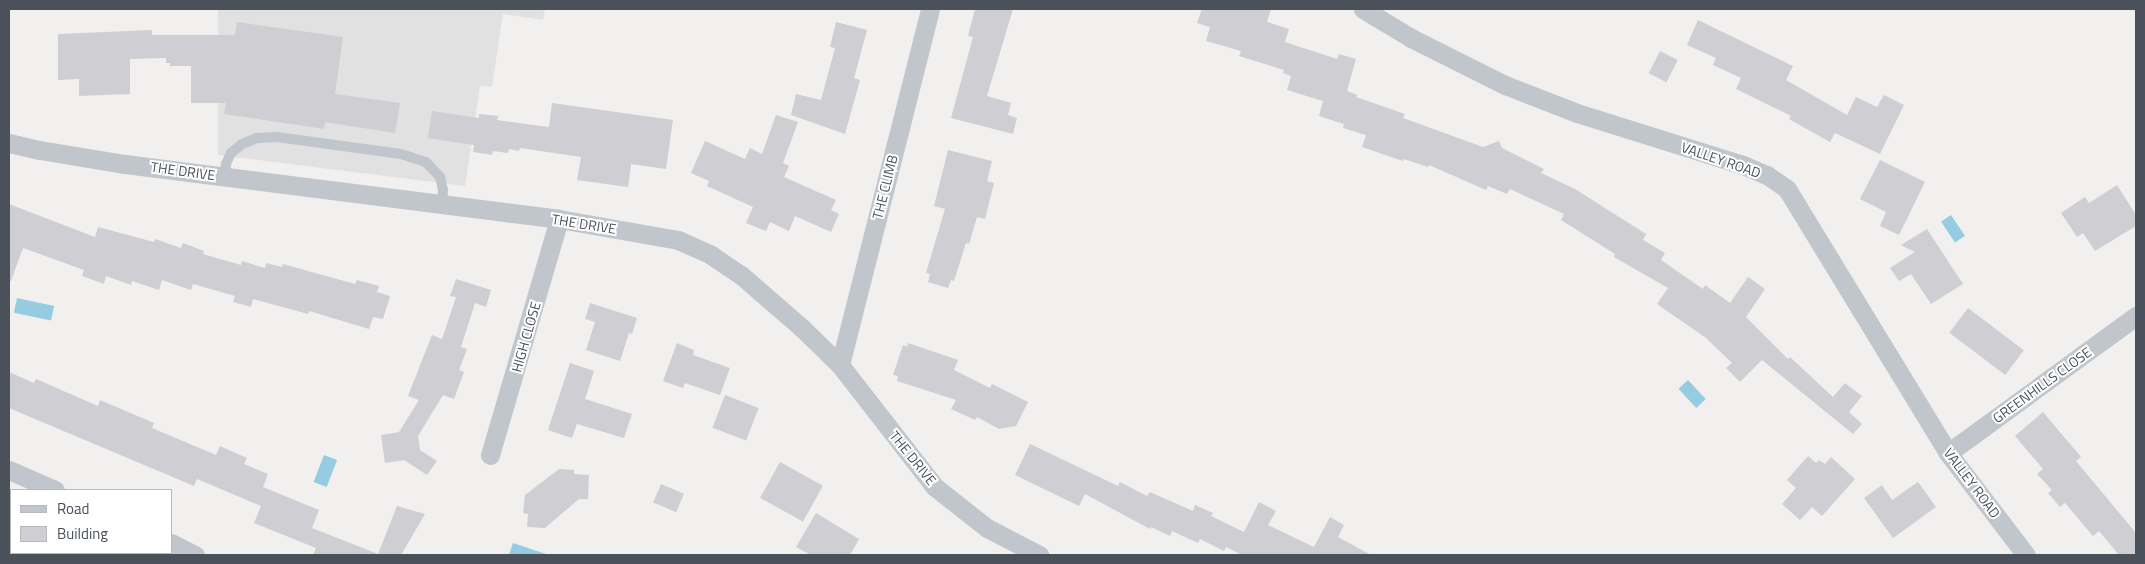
<!DOCTYPE html>
<html>
<head>
<meta charset="utf-8">
<style>
	body { margin:0 }
	#map { position:relative; width:2145px; height:564px; overflow:hidden; background:#f1f0ef; font-family:"Titillium Web",sans-serif }
	div>[style] { position:absolute }
	.education>* { inset:0; background:#e2e1e1 }
	.water>* { inset:0; background:#96cce1; transform-origin:0 0 }
	.building>* { inset:0; background:#ceced3; transform-origin:0 0 }
	.lane>* { height:10px; margin:-5px; padding:0 5px; transform-origin:5px; border-radius:5px; background:#c0c6cc }
	.street>* { height:19px; margin:-9.5px; padding:0 9.5px; transform-origin:9.5px; border-radius:9.5px; background:#c0c6cc }
	span { translate:-50% -50%; white-space:nowrap; text-align:center; line-height:1.15; -webkit-text-stroke:4px #fff; paint-order:stroke }
	.street-label { font-size:14px; color:#4a515a }
	.frame { position:absolute; inset:0; border:10px solid #4a515a; pointer-events:none }
	.legend { position:absolute; left:10px; top:489px; width:162px; height:65px; box-sizing:border-box; background:#fff; border:1px solid #b7b9bd; margin:0; padding:6px 9px; list-style:none; font-size:15px; color:#4a515a }
	.legend li { display:flex; align-items:center; gap:10px; height:25px }
	.legend b { width:25px; border:1px solid #b7b9bd }
</style>
</head>
<body>
<div id="map">
	<div class="education">
		<i style="clip-path:polygon(218px 9px,545px 9px,543px 20px,503px 14px,492px 87px,480px 86px,465px 186px,218px 155px)"></i>
	</div>
	<div class="water">
		<i style="left:1951px;top:215px;width:25px;height:12px;rotate:56deg"></i>
		<i style="left:17px;top:298px;width:38px;height:15px;rotate:12deg"></i>
		<i style="left:1688px;top:380px;width:26px;height:13px;rotate:47deg"></i>
		<i style="left:324px;top:455px;width:14px;height:29px;rotate:21deg"></i>
		<i style="clip-path:polygon(513px 543px,546px 554px,545px 555px,509px 555px)"></i>
	</div>
	<div class="building">
		<i style="clip-path:polygon(975px 9px,1013px 9px,987px 96px,1011px 103px,1008px 115px,1017px 118px,1013px 134px,951px 118px,973px 37px,968px 36px)"></i>
		<i style="clip-path:polygon(1202px 9px,1271px 9px,1267px 22px,1289px 29px,1285px 42px,1337px 59px,1339px 54px,1356px 59px,1347px 91px,1357px 95px,1356px 97px,1405px 114px,1403px 118px,1483px 147px,1499px 141px,1502px 148px,1544px 169px,1541px 173px,1575px 189px,1646px 234px,1643px 240px,1665px 253px,1661px 260px,1703px 289px,1705px 285px,1730px 303px,1748px 277px,1765px 289px,1746px 317px,1788px 359px,1790px 357px,1833px 397px,1845px 383px,1862px 396px,1849px 412px,1862px 424px,1853px 434px,1762px 360px,1740px 382px,1726px 368px,1732px 363px,1706px 338px,1657px 304px,1668px 288px,1614px 257px,1615px 254px,1561px 220px,1564px 214px,1510px 189px,1507px 194px,1488px 186px,1486px 190px,1429px 165px,1428px 167px,1404px 159px,1403px 161px,1362px 147px,1366px 135px,1343px 128px,1344px 124px,1319px 116px,1323px 101px,1287px 90px,1291px 76px,1283px 73px,1284px 70px,1239px 56px,1241px 51px,1206px 41px,1210px 27px,1197px 23px)"></i>
		<i style="clip-path:polygon(1698px 20px,1793px 66px,1786px 80px,1847px 115px,1856px 97px,1877px 107px,1884px 95px,1904px 105px,1880px 154px,1835px 133px,1830px 142px,1789px 119px,1791px 116px,1736px 89px,1741px 78px,1713px 65px,1716px 58px,1687px 45px)"></i>
		<i style="clip-path:polygon(237px 22px,343px 37px,335px 94px,400px 103px,395px 133px,325px 122px,324px 129px,224px 114px,226px 103px,191px 103px,191px 66px,170px 66px,170px 63px,166px 63px,166px 58px,130px 59px,130px 94px,79px 96px,79px 79px,58px 80px,58px 34px,152px 30px,152px 35px,235px 35px)"></i>
		<i style="clip-path:polygon(836px 22px,867px 30px,854px 78px,860px 80px,845px 134px,791px 115px,796px 94px,821px 100px,835px 48px,830px 47px)"></i>
		<i style="left:1660px;top:51px;width:20px;height:25px;rotate:27deg"></i>
		<i style="clip-path:polygon(552px 103px,673px 120px,666px 169px,631px 164px,628px 187px,577px 180px,581px 157px,520px 148px,519px 151px,509px 149px,508px 153px,493px 151px,492px 155px,473px 152px,474px 145px,428px 138px,432px 111px,479px 118px,479px 114px,498px 116px,497px 120px,549px 127px)"></i>
		<i style="clip-path:polygon(776px 115px,798px 122px,783px 163px,789px 166px,784px 177px,836px 200px,831px 210px,839px 214px,831px 232px,795px 216px,789px 231px,770px 222px,766px 231px,746px 223px,753px 207px,707px 186px,709px 181px,691px 173px,705px 141px,745px 159px,750px 148px,762px 154px)"></i>
		<i style="clip-path:polygon(948px 150px,992px 161px,987px 181px,994px 183px,985px 219px,977px 217px,969px 244px,966px 243px,954px 281px,951px 280px,948px 288px,928px 282px,930px 274px,926px 273px,945px 209px,934px 206px)"></i>
		<i style="clip-path:polygon(1880px 160px,1925px 182px,1899px 235px,1880px 226px,1886px 212px,1860px 199px)"></i>
		<i style="clip-path:polygon(2117px 185px,2136px 215px,2136px 226px,2095px 251px,2083px 233px,2077px 237px,2061px 213px,2085px 197px,2089px 203px)"></i>
		<i style="clip-path:polygon(9px 204px,95px 237px,98px 227px,154px 242px,155px 239px,181px 248px,183px 243px,204px 251px,203px 254px,241px 265px,242px 261px,265px 268px,266px 263px,282px 267px,283px 264px,355px 284px,357px 280px,379px 286px,377px 292px,390px 296px,383px 319px,373px 317px,369px 329px,309px 311px,308px 314px,253px 299px,251px 307px,233px 302px,235px 296px,193px 284px,191px 290px,162px 280px,159px 290px,132px 281px,131px 285px,106px 276px,104px 284px,82px 276px,84px 270px,23px 248px,11px 281px,9px 281px)"></i>
		<i style="clip-path:polygon(1927px 229px,1963px 284px,1931px 304px,1911px 274px,1899px 281px,1890px 268px,1915px 252px,1901px 245px)"></i>
		<i style="clip-path:polygon(456px 279px,491px 290px,486px 307px,475px 303px,461px 347px,467px 349px,459px 370px,464px 372px,454px 399px,443px 395px,418px 436px,420px 450px,437px 461px,427px 475px,404px 460px,385px 463px,381px 435px,399px 432px,419px 400px,408px 396px,432px 335px,442px 339px,456px 297px,450px 296px)"></i>
		<i style="clip-path:polygon(590px 303px,637px 318px,632px 334px,629px 333px,620px 361px,586px 350px,595px 322px,585px 319px)"></i>
		<i style="left:1968px;top:308px;width:70px;height:31px;rotate:37deg"></i>
		<i style="clip-path:polygon(677px 343px,694px 350px,693px 355px,730px 368px,720px 395px,685px 383px,683px 388px,663px 381px)"></i>
		<i style="clip-path:polygon(908px 343px,958px 360px,954px 370px,990px 388px,992px 384px,1028px 402px,1016px 426px,999px 429px,977px 417px,975px 420px,951px 409px,956px 400px,897px 381px,898px 376px,893px 375px,903px 345px,907px 347px)"></i>
		<i style="clip-path:polygon(570px 363px,594px 371px,585px 399px,632px 414px,624px 438px,577px 424px,572px 438px,548px 430px)"></i>
		<i style="clip-path:polygon(9px 372px,34px 383px,36px 379px,98px 406px,100px 400px,154px 423px,152px 428px,216px 455px,220px 446px,247px 458px,244px 464px,268px 474px,263px 487px,319px 510px,312px 528px,378px 554px,397px 506px,425px 514px,401px 555px,313px 555px,316px 548px,254px 523px,261px 506px,197px 479px,194px 486px,9px 408px)"></i>
		<i style="left:725px;top:395px;width:36px;height:35px;rotate:21deg"></i>
		<i style="clip-path:polygon(2043px 412px,2081px 457px,2076px 461px,2136px 533px,2136px 555px,2119px 555px,2099px 531px,2093px 536px,2065px 503px,2060px 507px,2048px 493px,2052px 490px,2037px 474px,2043px 469px,2015px 436px)"></i>
		<i style="clip-path:polygon(1030px 444px,1118px 486px,1120px 482px,1147px 496px,1150px 492px,1193px 511px,1195px 505px,1213px 513px,1211px 516px,1244px 532px,1259px 502px,1276px 511px,1268px 525px,1314px 547px,1330px 517px,1344px 525px,1338px 537px,1371px 555px,1242px 555px,1226px 547px,1224px 551px,1200px 539px,1198px 543px,1172px 531px,1170px 536px,1151px 527px,1150px 529px,1085px 494px,1079px 506px,1015px 475px)"></i>
		<i style="clip-path:polygon(1808px 456px,1816px 463px,1819px 460px,1825px 464px,1831px 457px,1855px 479px,1822px 516px,1812px 507px,1800px 520px,1782px 504px,1796px 488px,1787px 480px)"></i>
		<i style="left:780px;top:462px;width:49px;height:41px;rotate:29deg"></i>
		<i style="clip-path:polygon(559px 469px,574px 470px,574px 474px,589px 475px,588px 499px,579px 499px,545px 528px,527px 527px,528px 514px,523px 513px,525px 495px)"></i>
		<i style="clip-path:polygon(1918px 482px,1936px 507px,1893px 538px,1864px 498px,1882px 485px,1892px 500px)"></i>
		<i style="left:661px;top:484px;width:25px;height:20px;rotate:23deg"></i>
		<i style="clip-path:polygon(816px 513px,859px 539px,850px 555px,811px 555px,796px 547px)"></i>
	</div>
	<div class="lane">
		<i style="left:225px;top:177px;width:13px;rotate:-86deg"></i>
		<i style="left:226px;top:164px;width:12px;rotate:-66deg"></i>
		<i style="left:231px;top:153px;width:14px;rotate:-39deg"></i>
		<i style="left:242px;top:144px;width:16px;rotate:-22deg"></i>
		<i style="left:257px;top:138px;width:20px;rotate:-3deg"></i>
		<i style="left:277px;top:137px;width:125px;rotate:7.8deg"></i>
		<i style="left:401px;top:154px;width:26px;rotate:18deg"></i>
		<i style="left:426px;top:162px;width:21px;rotate:47deg"></i>
		<i style="left:440px;top:177px;width:13px;rotate:77deg"></i>
		<i style="left:443px;top:190px;width:15px;rotate:94deg"></i>
	</div>
	<div class="street">
		<i style="left:1363px;top:9px;width:56px;rotate:31.1deg"></i>
		<i style="left:1411px;top:38px;width:105px;rotate:26.6deg"></i>
		<i style="left:1505px;top:85px;width:77px;rotate:21.3deg"></i>
		<i style="left:1577px;top:113px;width:174px;rotate:17.4deg"></i>
		<i style="left:1743px;top:165px;width:26px;rotate:23deg"></i>
		<i style="left:1767px;top:175px;width:24px;rotate:35deg"></i>
		<i style="left:1787px;top:189px;width:309px;rotate:58.6deg"></i>
		<i style="left:1948px;top:453px;width:128px;rotate:52.6deg"></i>
		<i style="left:9px;top:143px;width:32px;rotate:13deg"></i>
		<i style="left:40px;top:150px;width:86px;rotate:9.4deg"></i>
		<i style="left:125px;top:164px;width:437px;rotate:7.2deg"></i>
		<i style="left:559px;top:219px;width:121px;rotate:10deg"></i>
		<i style="left:678px;top:240px;width:36px;rotate:24deg"></i>
		<i style="left:711px;top:255px;width:36px;rotate:34deg"></i>
		<i style="left:741px;top:275px;width:81px;rotate:41deg"></i>
		<i style="left:802px;top:328px;width:53px;rotate:44.2deg"></i>
		<i style="left:840px;top:365px;width:155px;rotate:52.1deg"></i>
		<i style="left:935px;top:487px;width:66px;rotate:38.3deg"></i>
		<i style="left:987px;top:528px;width:59px;rotate:27.4deg"></i>
		<i style="left:840px;top:365px;width:367px;rotate:-75.8deg"></i>
		<i style="left:1948px;top:453px;width:233px;rotate:-36.1deg"></i>
		<i style="left:490px;top:455px;width:246px;rotate:-73.7deg"></i>
		<i style="left:9px;top:470px;width:50px;rotate:23.5deg"></i>
		<i style="left:171px;top:543px;width:27px;rotate:27deg"></i>
	</div>
	<div class="street-label">
		<span style="left:1721px;top:160px;rotate:19deg">VALLEY ROAD</span>
		<span style="left:183px;top:171px;rotate:8deg">THE DRIVE</span>
		<span style="left:885px;top:187px;rotate:-76deg">THE CLIMB</span>
		<span style="left:584px;top:224px;rotate:9deg">THE DRIVE</span>
		<span style="left:526px;top:337px;rotate:-74deg">HIGH CLOSE</span>
		<span style="left:2042px;top:385px;rotate:-36deg">GREENHILLS CLOSE</span>
		<span style="left:913px;top:458px;rotate:51deg">THE DRIVE</span>
		<span style="left:1972px;top:483px;rotate:53deg">VALLEY ROAD</span>
	</div>
	<div class="frame"></div>
	<ul class="legend">
	<li><b style="height:6px;background:#c0c6cc"></b>Road</li>
	<li><b style="height:14px;background:#ceced3"></b>Building</li>
	</ul>
</div>
</body>
</html>
